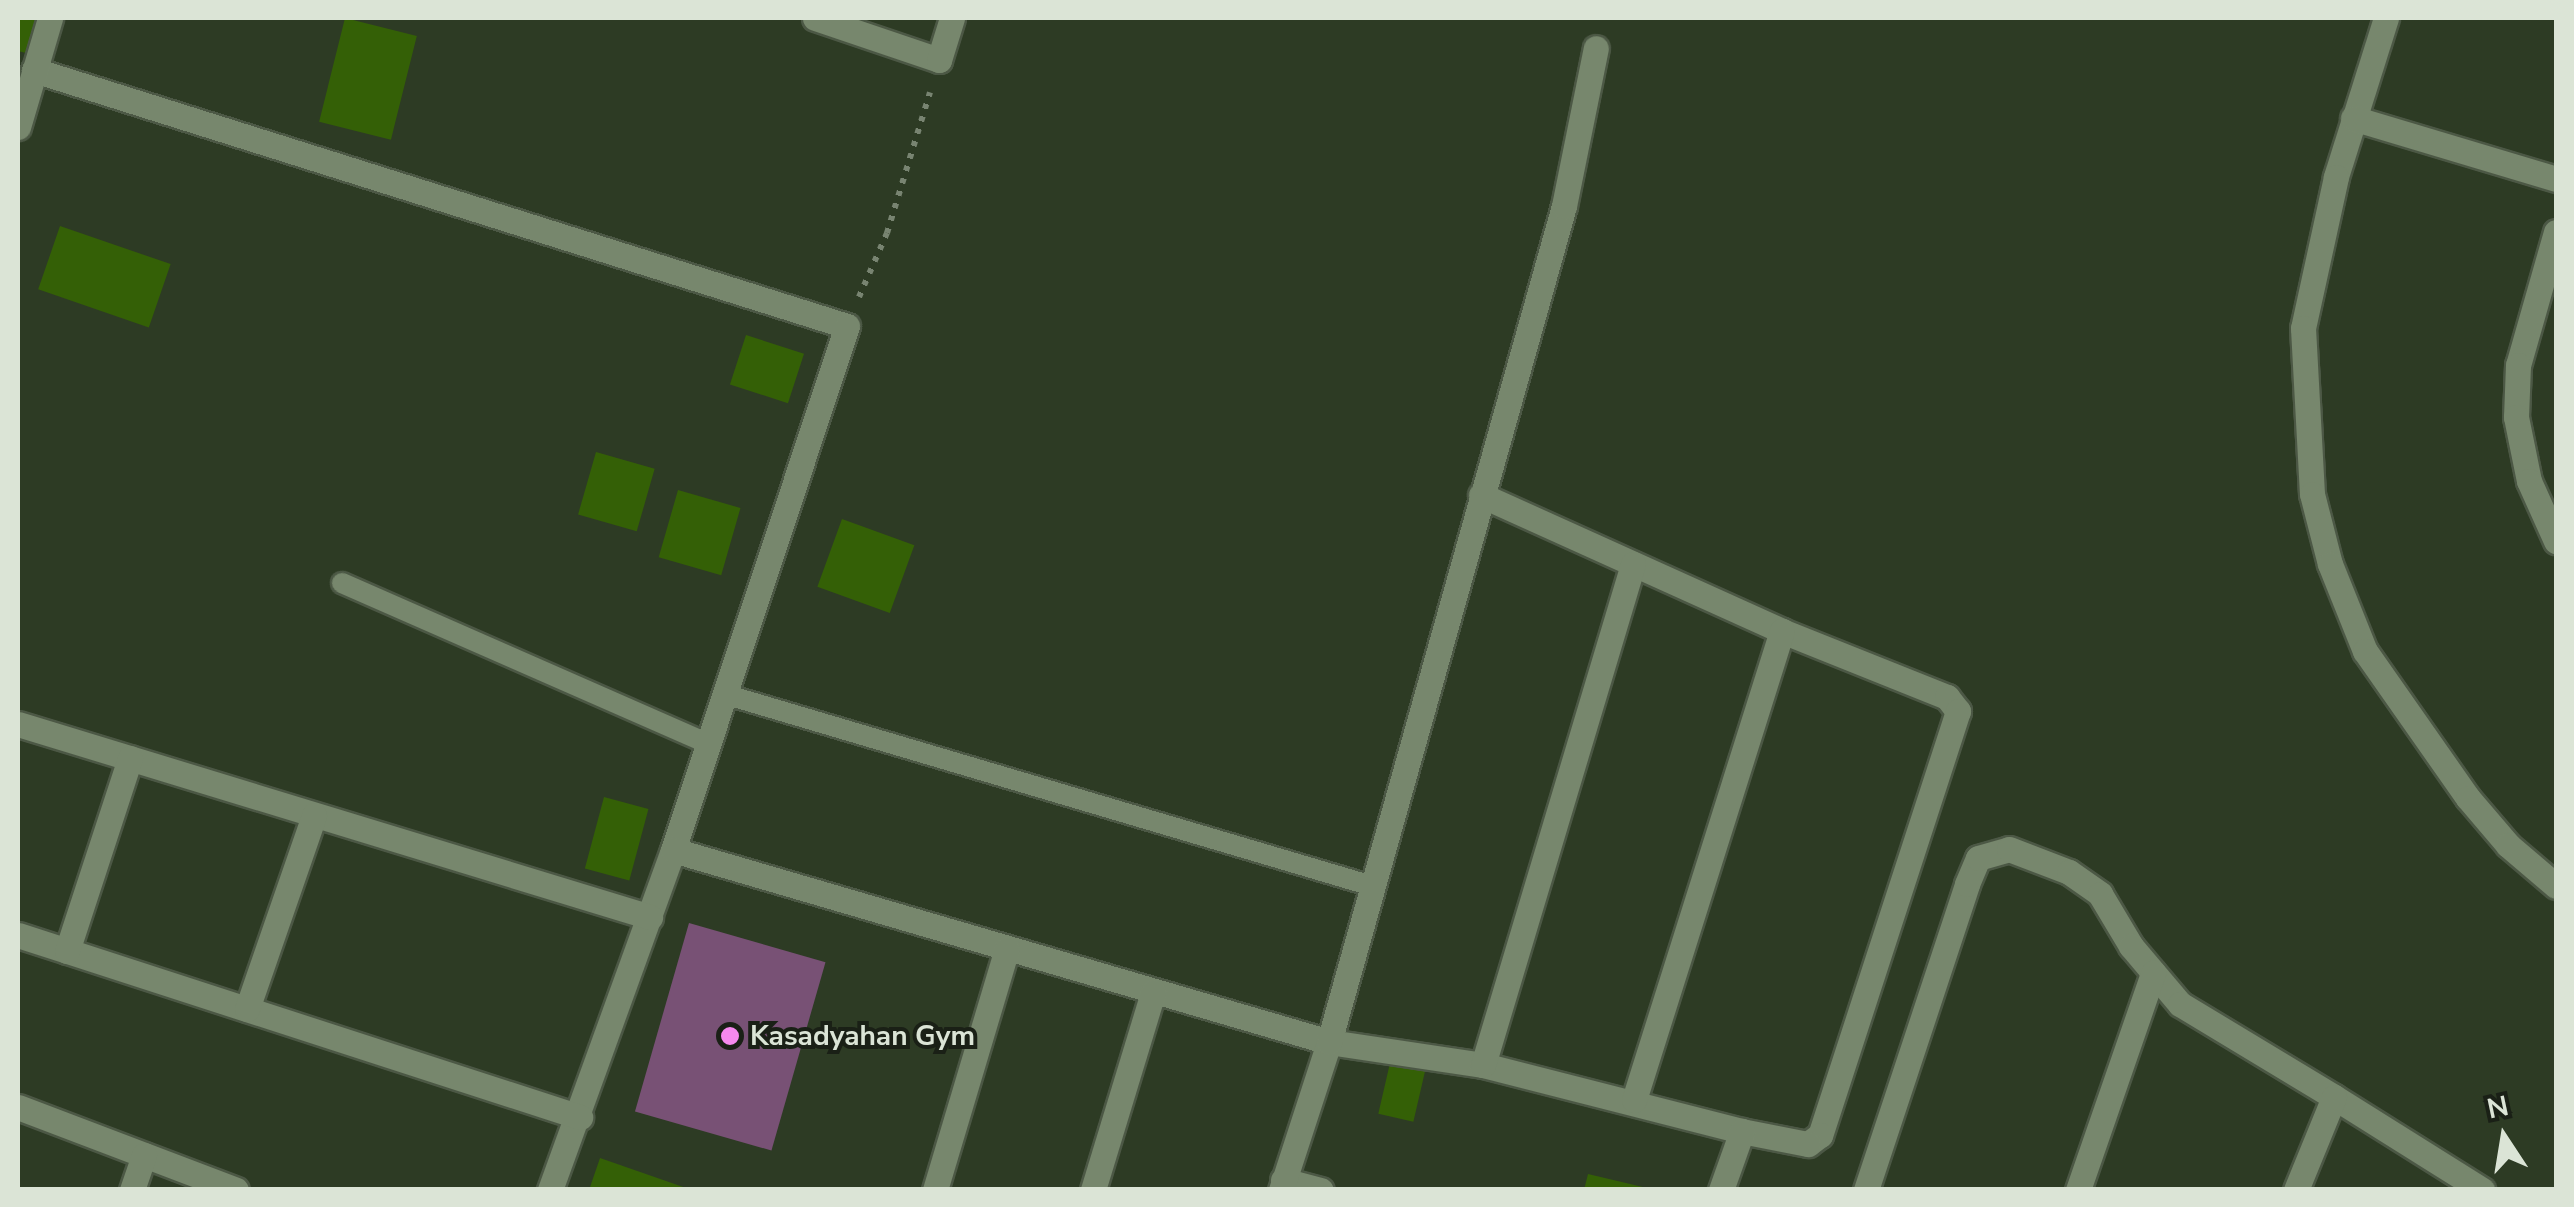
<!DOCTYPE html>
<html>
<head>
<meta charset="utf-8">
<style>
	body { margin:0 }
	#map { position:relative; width:2574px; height:1207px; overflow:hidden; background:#2d3b24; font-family:"Nunito Sans",sans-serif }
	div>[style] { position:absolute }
	.green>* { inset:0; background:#785175; transform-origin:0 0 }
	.building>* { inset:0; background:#346006; transform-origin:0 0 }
	.path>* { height:6px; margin-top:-3px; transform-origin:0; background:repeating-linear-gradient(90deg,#788471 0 5px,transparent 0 13px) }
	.roads { filter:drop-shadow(2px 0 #4c5845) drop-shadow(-2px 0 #4c5845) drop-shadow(0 2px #4c5845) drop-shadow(0 -2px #4c5845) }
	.service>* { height:20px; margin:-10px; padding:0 10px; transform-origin:10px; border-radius:10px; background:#77876d }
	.minor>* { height:25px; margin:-12.5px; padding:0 12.5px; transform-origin:12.5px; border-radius:12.5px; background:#77876d }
	.dots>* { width:28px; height:28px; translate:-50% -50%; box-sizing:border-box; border:5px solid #1a2016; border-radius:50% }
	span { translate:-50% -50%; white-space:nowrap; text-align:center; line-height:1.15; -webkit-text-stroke:8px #1a2016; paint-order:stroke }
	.poi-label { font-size:28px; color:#dbe4d6; font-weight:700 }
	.left { translate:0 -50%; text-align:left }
	.frame { position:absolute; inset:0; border:20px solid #dbe4d6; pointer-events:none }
	.north { position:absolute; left:2454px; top:1087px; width:100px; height:100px; -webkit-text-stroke:8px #1a2016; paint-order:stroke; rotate:348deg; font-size:28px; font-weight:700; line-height:40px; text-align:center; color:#dbe4d6 }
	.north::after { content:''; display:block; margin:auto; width:35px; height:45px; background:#dbe4d6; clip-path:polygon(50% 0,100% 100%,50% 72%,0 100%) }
</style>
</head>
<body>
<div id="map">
	<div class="green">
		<i style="left:689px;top:923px;width:142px;height:196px;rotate:16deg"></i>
	</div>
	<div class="building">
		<i style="clip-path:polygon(18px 18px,41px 18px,30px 54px,18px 51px)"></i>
		<i style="left:345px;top:18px;width:74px;height:107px;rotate:14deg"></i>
		<i style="left:60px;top:226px;width:117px;height:67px;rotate:19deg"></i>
		<i style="left:746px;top:335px;width:61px;height:52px;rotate:18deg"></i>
		<i style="left:596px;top:452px;width:61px;height:65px;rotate:16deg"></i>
		<i style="left:678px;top:490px;width:65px;height:70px;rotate:16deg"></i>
		<i style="left:842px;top:519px;width:77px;height:72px;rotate:20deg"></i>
		<i style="left:604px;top:797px;width:46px;height:74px;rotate:15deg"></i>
		<i style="left:1390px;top:1063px;width:36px;height:52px;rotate:13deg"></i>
		<i style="clip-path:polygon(600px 1158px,689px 1189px,689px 1190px,589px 1190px)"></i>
		<i style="clip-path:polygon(1588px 1174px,1647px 1188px,1647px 1190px,1584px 1190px)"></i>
	</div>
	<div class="path">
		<i style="left:859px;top:297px;width:70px;rotate:-66.4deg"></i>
		<i style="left:887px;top:233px;width:147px;rotate:-73deg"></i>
	</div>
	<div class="roads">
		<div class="service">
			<i style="left:342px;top:583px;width:396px;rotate:23.7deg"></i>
			<i style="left:724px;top:694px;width:673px;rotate:16.5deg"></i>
		</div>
		<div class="minor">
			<i style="left:815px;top:18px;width:131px;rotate:18.7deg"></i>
			<i style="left:939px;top:60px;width:44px;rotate:-72.8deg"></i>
			<i style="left:2386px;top:18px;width:167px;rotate:107.5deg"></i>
			<i style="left:2336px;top:177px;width:155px;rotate:102.3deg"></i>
			<i style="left:2303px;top:328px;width:166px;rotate:86.9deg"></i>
			<i style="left:2312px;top:494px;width:72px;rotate:75.6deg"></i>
			<i style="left:2330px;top:564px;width:94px;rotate:68.1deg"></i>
			<i style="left:2365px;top:651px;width:179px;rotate:55deg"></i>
			<i style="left:2468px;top:798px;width:62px;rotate:49.6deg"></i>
			<i style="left:2508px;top:845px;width:63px;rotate:40.5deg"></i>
			<i style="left:34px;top:70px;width:852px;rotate:17.48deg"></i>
			<i style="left:847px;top:326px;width:552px;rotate:108.37deg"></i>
			<i style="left:673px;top:850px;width:362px;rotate:109.9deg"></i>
			<i style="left:2353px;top:118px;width:212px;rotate:16.7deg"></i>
			<i style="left:18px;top:127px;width:114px;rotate:-73.6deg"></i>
			<i style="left:2556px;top:232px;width:138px;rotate:105.9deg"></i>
			<i style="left:2518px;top:365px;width:52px;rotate:92.2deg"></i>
			<i style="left:2516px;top:417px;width:65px;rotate:78.5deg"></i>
			<i style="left:2529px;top:481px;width:66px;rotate:65.8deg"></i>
			<i style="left:1481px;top:495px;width:330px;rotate:24.3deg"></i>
			<i style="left:1782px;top:631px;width:178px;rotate:21.8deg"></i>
			<i style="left:1947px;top:697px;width:18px;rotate:52deg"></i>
			<i style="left:1958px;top:711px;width:446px;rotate:108deg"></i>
			<i style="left:1820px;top:1135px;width:15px;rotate:143deg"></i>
			<i style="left:1808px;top:1144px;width:67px;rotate:-168.9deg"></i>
			<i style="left:18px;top:724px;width:661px;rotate:16.98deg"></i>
			<i style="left:673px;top:850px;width:684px;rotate:16.31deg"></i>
			<i style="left:1329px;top:1042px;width:156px;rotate:8.5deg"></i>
			<i style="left:1483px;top:1065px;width:267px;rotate:14.3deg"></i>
			<i style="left:1742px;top:1131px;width:63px;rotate:109.6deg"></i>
			<i style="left:18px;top:935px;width:591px;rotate:17.94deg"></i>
			<i style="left:67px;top:951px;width:203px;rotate:-71.9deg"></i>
			<i style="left:247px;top:1009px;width:205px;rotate:-70.9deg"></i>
			<i style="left:1483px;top:1065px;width:523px;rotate:-73.33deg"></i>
			<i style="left:2334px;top:1097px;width:175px;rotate:32.1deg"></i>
			<i style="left:1634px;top:1100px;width:492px;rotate:-72.5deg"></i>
			<i style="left:18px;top:1107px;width:233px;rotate:20.8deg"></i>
			<i style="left:1283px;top:1180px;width:39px;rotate:15deg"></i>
			<i style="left:132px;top:1190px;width:37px;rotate:-71deg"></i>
			<i style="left:935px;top:1190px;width:252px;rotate:-73.4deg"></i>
			<i style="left:1093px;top:1190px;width:207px;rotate:-73.1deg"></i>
			<i style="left:1281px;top:1190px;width:156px;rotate:-72deg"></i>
			<i style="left:1329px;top:1042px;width:868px;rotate:-74.3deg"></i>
			<i style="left:1564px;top:206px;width:161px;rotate:-78.6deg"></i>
			<i style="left:1866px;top:1190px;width:322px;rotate:-71.7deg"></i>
			<i style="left:1967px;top:884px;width:28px;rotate:-67deg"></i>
			<i style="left:1978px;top:858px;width:32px;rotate:-16deg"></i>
			<i style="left:2009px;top:849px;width:64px;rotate:21deg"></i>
			<i style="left:2069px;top:872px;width:38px;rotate:35deg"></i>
			<i style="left:2100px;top:894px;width:61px;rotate:59.2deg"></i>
			<i style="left:2131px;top:946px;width:76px;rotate:49.8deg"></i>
			<i style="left:2180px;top:1004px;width:180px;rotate:31.1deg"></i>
			<i style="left:2334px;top:1097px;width:100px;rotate:112.2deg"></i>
			<i style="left:2078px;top:1190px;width:230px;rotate:-70.9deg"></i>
		</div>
	</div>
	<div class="dots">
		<i style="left:730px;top:1036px;background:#f689ee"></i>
	</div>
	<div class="poi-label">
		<span class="left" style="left:750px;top:1036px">Kasadyahan Gym</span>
	</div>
	<div class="frame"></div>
	<div class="north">N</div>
</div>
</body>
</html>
